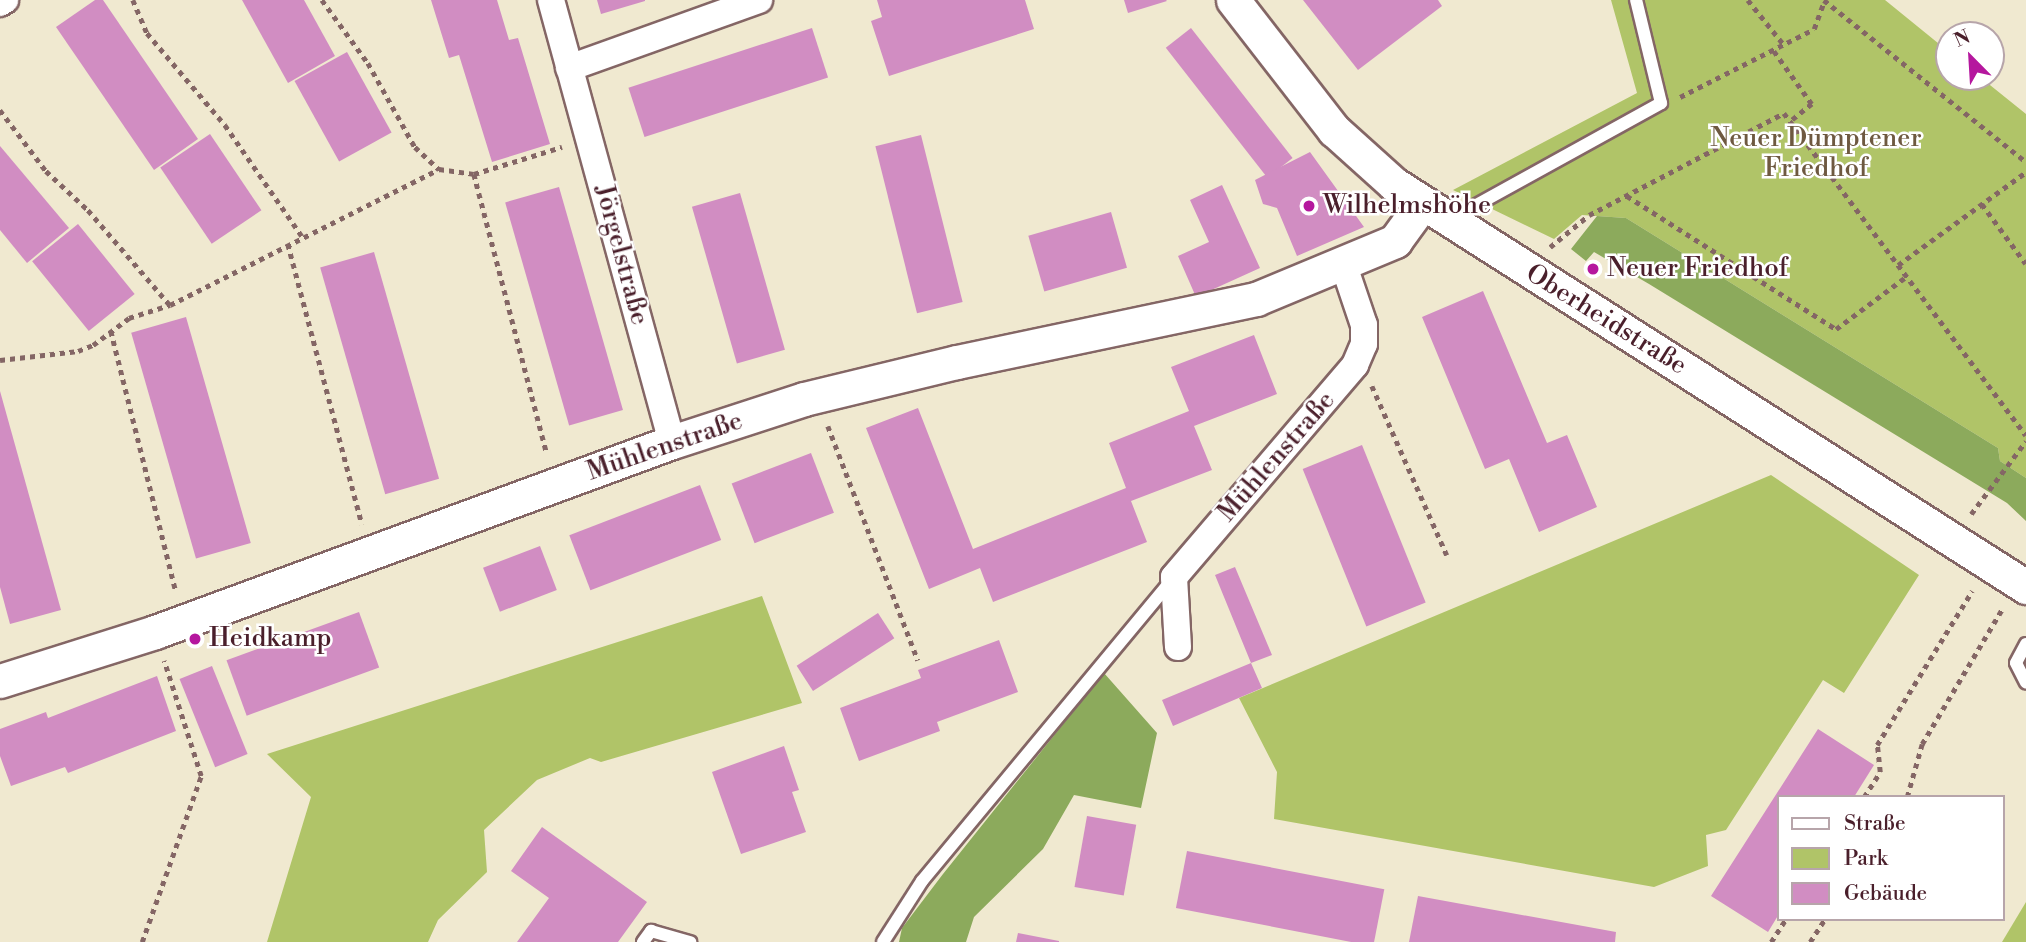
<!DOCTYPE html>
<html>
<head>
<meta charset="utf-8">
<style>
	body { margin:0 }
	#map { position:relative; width:2026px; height:942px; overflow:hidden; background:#f0e9d0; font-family:"Libre Bodoni",serif }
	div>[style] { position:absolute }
	.green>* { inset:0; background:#b0c468 }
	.forest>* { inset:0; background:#8caa5c }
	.building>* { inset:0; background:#d18dc2; transform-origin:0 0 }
	.path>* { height:4.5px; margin-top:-2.25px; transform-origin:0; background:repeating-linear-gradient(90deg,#846665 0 5px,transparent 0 10px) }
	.roads { filter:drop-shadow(2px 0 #846665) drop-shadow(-2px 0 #846665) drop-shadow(0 2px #846665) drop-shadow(0 -2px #846665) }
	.service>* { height:12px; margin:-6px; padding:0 6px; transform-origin:6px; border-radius:6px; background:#fff }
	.minor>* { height:26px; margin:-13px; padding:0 13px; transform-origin:13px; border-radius:13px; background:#fff }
	.tertiary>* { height:33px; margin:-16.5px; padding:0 16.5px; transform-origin:16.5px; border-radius:16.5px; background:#fff }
	.dots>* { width:19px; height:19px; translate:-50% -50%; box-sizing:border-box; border:4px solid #fff; border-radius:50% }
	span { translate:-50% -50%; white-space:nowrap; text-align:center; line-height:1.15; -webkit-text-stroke:5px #fff; paint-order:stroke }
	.park-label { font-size:26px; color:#6e5940 }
	.poi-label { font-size:26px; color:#4a1f2b }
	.left { translate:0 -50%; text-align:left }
	.street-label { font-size:26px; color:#4a1f2b }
	.legend { position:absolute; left:1777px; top:795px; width:228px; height:126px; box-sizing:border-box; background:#fff; border:2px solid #b7a5aa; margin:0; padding:9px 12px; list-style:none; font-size:21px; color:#4a1f2b }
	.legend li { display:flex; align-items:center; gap:14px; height:35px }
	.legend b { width:35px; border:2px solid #b7a5aa }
	.north { position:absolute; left:1935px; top:21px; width:70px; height:70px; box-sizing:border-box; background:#fff; border:2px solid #b7a5aa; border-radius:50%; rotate:336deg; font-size:19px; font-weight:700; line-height:28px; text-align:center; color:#4a1f2b }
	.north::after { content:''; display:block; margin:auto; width:24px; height:32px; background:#b5179e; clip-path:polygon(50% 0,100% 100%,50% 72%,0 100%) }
</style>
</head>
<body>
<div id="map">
	<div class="green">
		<i style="clip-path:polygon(1611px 0,1885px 0,1949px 52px,1949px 77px,1980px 77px,2026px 114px,2026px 478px,2000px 461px,1998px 448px,1626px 218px,1582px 215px,1554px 239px,1453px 190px,1637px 93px)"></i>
		<i style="clip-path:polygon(1771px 475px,1919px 575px,1844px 693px,1823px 680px,1726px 830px,1706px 835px,1708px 866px,1654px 887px,1274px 819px,1277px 772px,1239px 698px)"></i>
		<i style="clip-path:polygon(762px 596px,802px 703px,601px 762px,590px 758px,537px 780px,484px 830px,487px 872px,438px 920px,428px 942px,267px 942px,311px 797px,267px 754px)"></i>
		<i style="clip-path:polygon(2026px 902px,2026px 942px,2002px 942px)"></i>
	</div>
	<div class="forest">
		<i style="clip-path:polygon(1597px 216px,1626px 218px,1998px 448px,2000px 461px,2026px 478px,2026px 521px,2007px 503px,1649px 284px,1594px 252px,1586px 261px,1571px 249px)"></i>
		<i style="clip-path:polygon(1104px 673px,1157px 733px,1141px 808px,1074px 795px,1043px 849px,974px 917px,966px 942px,899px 942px,902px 928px,943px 874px)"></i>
	</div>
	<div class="building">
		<i style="clip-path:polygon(95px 0,103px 0,198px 139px,154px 170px,56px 27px)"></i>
		<i style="clip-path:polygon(242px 0,304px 0,335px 56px,288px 83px)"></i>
		<i style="clip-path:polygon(431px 0,497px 0,509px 40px,518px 38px,550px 144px,492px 162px,459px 55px,449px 58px)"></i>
		<i style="clip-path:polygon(597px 0,645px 0,645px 1px,601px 14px)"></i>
		<i style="clip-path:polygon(877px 0,1025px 0,1034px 29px,889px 76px,871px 21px,882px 17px)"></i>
		<i style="clip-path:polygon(1124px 0,1166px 0,1167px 1px,1128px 13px)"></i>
		<i style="clip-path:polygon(1303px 0,1438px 0,1442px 6px,1358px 70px)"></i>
		<i style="left:812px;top:28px;width:52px;height:193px;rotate:72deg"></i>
		<i style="left:1191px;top:28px;width:165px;height:32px;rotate:52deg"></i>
		<i style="left:347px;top:52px;width:92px;height:60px;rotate:61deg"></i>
		<i style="left:210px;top:134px;width:92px;height:60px;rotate:56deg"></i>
		<i style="left:921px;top:135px;width:172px;height:47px;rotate:76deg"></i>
		<i style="clip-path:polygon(0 146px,69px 228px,27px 263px,0 230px)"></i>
		<i style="clip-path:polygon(1310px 152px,1364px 227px,1297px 256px,1277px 208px,1263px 204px,1255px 180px)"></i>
		<i style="clip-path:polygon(1222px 185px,1260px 268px,1196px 297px,1178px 256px,1209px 242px,1190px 200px)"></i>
		<i style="left:559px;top:187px;width:232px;height:56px;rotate:74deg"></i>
		<i style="left:740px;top:193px;width:163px;height:50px;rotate:74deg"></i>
		<i style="left:1111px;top:212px;width:58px;height:86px;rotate:74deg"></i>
		<i style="left:78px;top:224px;width:90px;height:59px;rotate:51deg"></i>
		<i style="left:374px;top:252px;width:236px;height:56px;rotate:74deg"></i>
		<i style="clip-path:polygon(1483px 291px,1547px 443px,1567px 435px,1597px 507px,1539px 532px,1509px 459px,1485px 469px,1422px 317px)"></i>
		<i style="left:186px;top:317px;width:235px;height:57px;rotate:74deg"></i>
		<i style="clip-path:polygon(1254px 335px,1277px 394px,1194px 426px,1212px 470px,1131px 501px,1147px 542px,993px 602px,980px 568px,929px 589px,866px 428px,918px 408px,973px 549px,1126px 488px,1109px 443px,1189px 411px,1171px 367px)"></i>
		<i style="clip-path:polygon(0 391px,61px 610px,10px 624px,0 587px)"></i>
		<i style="left:1362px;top:445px;width:170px;height:64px;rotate:68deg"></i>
		<i style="left:811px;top:453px;width:64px;height:85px;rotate:69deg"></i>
		<i style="left:700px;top:485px;width:59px;height:140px;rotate:69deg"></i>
		<i style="left:540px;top:546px;width:47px;height:61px;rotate:69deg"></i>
		<i style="clip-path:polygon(1235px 567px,1272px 655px,1251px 663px,1262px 688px,1173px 726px,1162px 700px,1251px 663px,1215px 575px)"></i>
		<i style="left:359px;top:612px;width:59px;height:141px;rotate:70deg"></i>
		<i style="left:878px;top:613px;width:30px;height:97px;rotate:57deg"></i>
		<i style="clip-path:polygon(999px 640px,1018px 692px,937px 722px,940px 731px,859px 761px,840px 708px,921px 678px,918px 670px)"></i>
		<i style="left:212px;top:666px;width:95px;height:35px;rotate:68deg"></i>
		<i style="clip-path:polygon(157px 676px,176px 731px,68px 773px,65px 767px,11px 786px,0 756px,0 729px,46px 712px,48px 718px)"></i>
		<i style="clip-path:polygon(1818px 729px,1874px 765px,1854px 797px,1779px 797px,1779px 914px,1768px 932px,1711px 896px)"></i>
		<i style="clip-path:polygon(784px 746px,799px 790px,792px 792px,806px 832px,741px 854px,712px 772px)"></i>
		<i style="left:1087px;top:816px;width:50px;height:72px;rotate:10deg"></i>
		<i style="clip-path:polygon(542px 827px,647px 902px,618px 942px,517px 942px,549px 898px,511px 871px)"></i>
		<i style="left:1187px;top:851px;width:201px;height:58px;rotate:11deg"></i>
		<i style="clip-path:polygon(1418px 896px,1616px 932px,1615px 942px,1409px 942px)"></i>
		<i style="clip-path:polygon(1018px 933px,1059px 941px,1059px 942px,1016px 942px)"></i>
	</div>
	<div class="path">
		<i style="left:133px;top:0;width:36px;rotate:67deg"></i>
		<i style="left:147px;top:33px;width:121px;rotate:49.7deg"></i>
		<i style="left:225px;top:125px;width:135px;rotate:55.3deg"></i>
		<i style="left:322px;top:0;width:78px;rotate:53.9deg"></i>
		<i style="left:368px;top:63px;width:96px;rotate:60.8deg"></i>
		<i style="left:415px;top:147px;width:33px;rotate:43deg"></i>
		<i style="left:439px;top:169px;width:35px;rotate:8deg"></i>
		<i style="left:474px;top:174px;width:92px;rotate:-17.1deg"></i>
		<i style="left:1748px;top:0;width:58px;rotate:51.3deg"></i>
		<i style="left:1824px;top:0;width:259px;rotate:38.7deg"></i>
		<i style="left:1774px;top:51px;width:65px;rotate:54.4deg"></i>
		<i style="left:1812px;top:104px;width:28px;rotate:141deg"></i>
		<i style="left:1680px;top:97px;width:150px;rotate:-26.9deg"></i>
		<i style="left:1814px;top:29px;width:30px;rotate:-70deg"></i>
		<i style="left:0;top:110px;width:76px;rotate:53deg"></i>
		<i style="left:46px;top:171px;width:57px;rotate:42.9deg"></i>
		<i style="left:88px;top:210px;width:125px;rotate:49.2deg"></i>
		<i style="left:474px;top:174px;width:289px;rotate:75.4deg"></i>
		<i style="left:1627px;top:196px;width:248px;rotate:32.5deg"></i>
		<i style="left:1836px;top:329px;width:89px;rotate:-36.7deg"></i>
		<i style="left:1982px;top:204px;width:74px;rotate:53.7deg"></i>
		<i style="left:288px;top:244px;width:290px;rotate:75.2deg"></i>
		<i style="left:1550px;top:247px;width:50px;rotate:-39.4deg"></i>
		<i style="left:1589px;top:215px;width:220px;rotate:-27.6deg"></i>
		<i style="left:1784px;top:113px;width:403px;rotate:53.1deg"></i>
		<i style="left:1898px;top:265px;width:158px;rotate:-36deg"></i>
		<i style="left:111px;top:331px;width:269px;rotate:76deg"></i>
		<i style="left:0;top:360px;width:79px;rotate:-6.6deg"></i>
		<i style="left:78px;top:351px;width:16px;rotate:-22deg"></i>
		<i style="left:93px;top:345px;width:45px;rotate:-36.9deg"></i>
		<i style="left:129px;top:318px;width:43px;rotate:-17.6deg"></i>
		<i style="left:170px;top:305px;width:301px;rotate:-26.8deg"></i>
		<i style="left:1372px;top:386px;width:185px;rotate:66.1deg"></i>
		<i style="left:828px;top:426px;width:251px;rotate:69deg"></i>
		<i style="left:1971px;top:514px;width:91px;rotate:-53deg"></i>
		<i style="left:1864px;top:797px;width:30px;rotate:-57deg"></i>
		<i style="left:1880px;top:772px;width:27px;rotate:-96deg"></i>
		<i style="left:1877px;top:745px;width:181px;rotate:-58.3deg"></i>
		<i style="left:1907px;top:797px;width:55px;rotate:-74.2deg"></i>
		<i style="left:1922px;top:744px;width:157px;rotate:-59.3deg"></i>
		<i style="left:142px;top:942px;width:176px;rotate:-70.4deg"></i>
		<i style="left:201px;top:776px;width:121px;rotate:-107.8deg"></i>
		<i style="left:1771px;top:942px;width:27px;rotate:-57deg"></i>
		<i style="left:1810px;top:942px;width:27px;rotate:-57deg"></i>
	</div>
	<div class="roads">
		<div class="service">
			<i style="left:1460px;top:224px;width:19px;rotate:-55deg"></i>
			<i style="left:1471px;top:208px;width:217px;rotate:-28.9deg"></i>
			<i style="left:1661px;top:103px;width:106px;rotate:-103.6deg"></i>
			<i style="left:2026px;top:644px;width:21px;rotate:118deg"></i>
			<i style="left:2016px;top:663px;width:22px;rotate:63deg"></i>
			<i style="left:643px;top:942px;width:14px;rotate:-54deg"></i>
			<i style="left:651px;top:931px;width:41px;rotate:15.8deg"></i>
			<i style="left:883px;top:942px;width:72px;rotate:-57.4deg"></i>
			<i style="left:922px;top:881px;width:391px;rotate:-50.3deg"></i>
		</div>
		<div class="minor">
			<i style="left:551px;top:0;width:458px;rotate:74.7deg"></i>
			<i style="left:0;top:3px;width:6px;rotate:-31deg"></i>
			<i style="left:569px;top:68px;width:202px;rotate:-19.7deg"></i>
			<i style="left:1178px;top:647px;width:70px;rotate:-93.3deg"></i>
			<i style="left:1174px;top:577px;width:279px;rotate:-49.5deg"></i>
			<i style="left:1355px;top:365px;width:23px;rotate:-67deg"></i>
			<i style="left:1364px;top:344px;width:19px;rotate:-90deg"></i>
			<i style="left:1364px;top:325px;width:65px;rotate:-108.7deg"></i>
		</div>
		<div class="tertiary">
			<i style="left:1233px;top:0;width:165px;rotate:52.2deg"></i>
			<i style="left:1334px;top:130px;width:81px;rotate:42deg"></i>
			<i style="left:1394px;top:184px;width:750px;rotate:32.52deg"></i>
			<i style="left:0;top:681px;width:163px;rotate:-17.5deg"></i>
			<i style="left:155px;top:632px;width:551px;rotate:-20.18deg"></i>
			<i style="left:672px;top:442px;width:139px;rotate:-18deg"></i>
			<i style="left:804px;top:399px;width:157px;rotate:-13.6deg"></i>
			<i style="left:957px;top:362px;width:306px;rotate:-11.9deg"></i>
			<i style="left:1256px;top:299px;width:151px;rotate:-22.6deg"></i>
			<i style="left:1395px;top:241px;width:46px;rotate:-53.9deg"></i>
		</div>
	</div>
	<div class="dots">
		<i style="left:1309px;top:206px;background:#b5179e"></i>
		<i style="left:1593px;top:269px;background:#b5179e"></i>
		<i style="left:195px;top:639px;background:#b5179e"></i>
	</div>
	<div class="park-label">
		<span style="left:1816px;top:154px">Neuer Dümptener<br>Friedhof</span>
	</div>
	<div class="poi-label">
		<span class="left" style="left:1323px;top:206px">Wilhelmshöhe</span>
		<span class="left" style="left:1607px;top:269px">Neuer Friedhof</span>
		<span class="left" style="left:209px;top:639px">Heidkamp</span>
	</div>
	<div class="street-label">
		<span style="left:621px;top:255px;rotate:75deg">Jörgelstraße</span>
		<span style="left:1606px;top:320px;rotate:32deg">Oberheidstraße</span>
		<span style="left:665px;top:447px;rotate:-19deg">Mühlenstraße</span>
		<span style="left:1277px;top:457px;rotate:-49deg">Mühlenstraße</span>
	</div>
	<ul class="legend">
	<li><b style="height:9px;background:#fff"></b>Straße</li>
	<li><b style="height:19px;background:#b0c468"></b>Park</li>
	<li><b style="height:19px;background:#d18dc2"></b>Gebäude</li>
	</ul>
	<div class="north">N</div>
</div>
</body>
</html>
